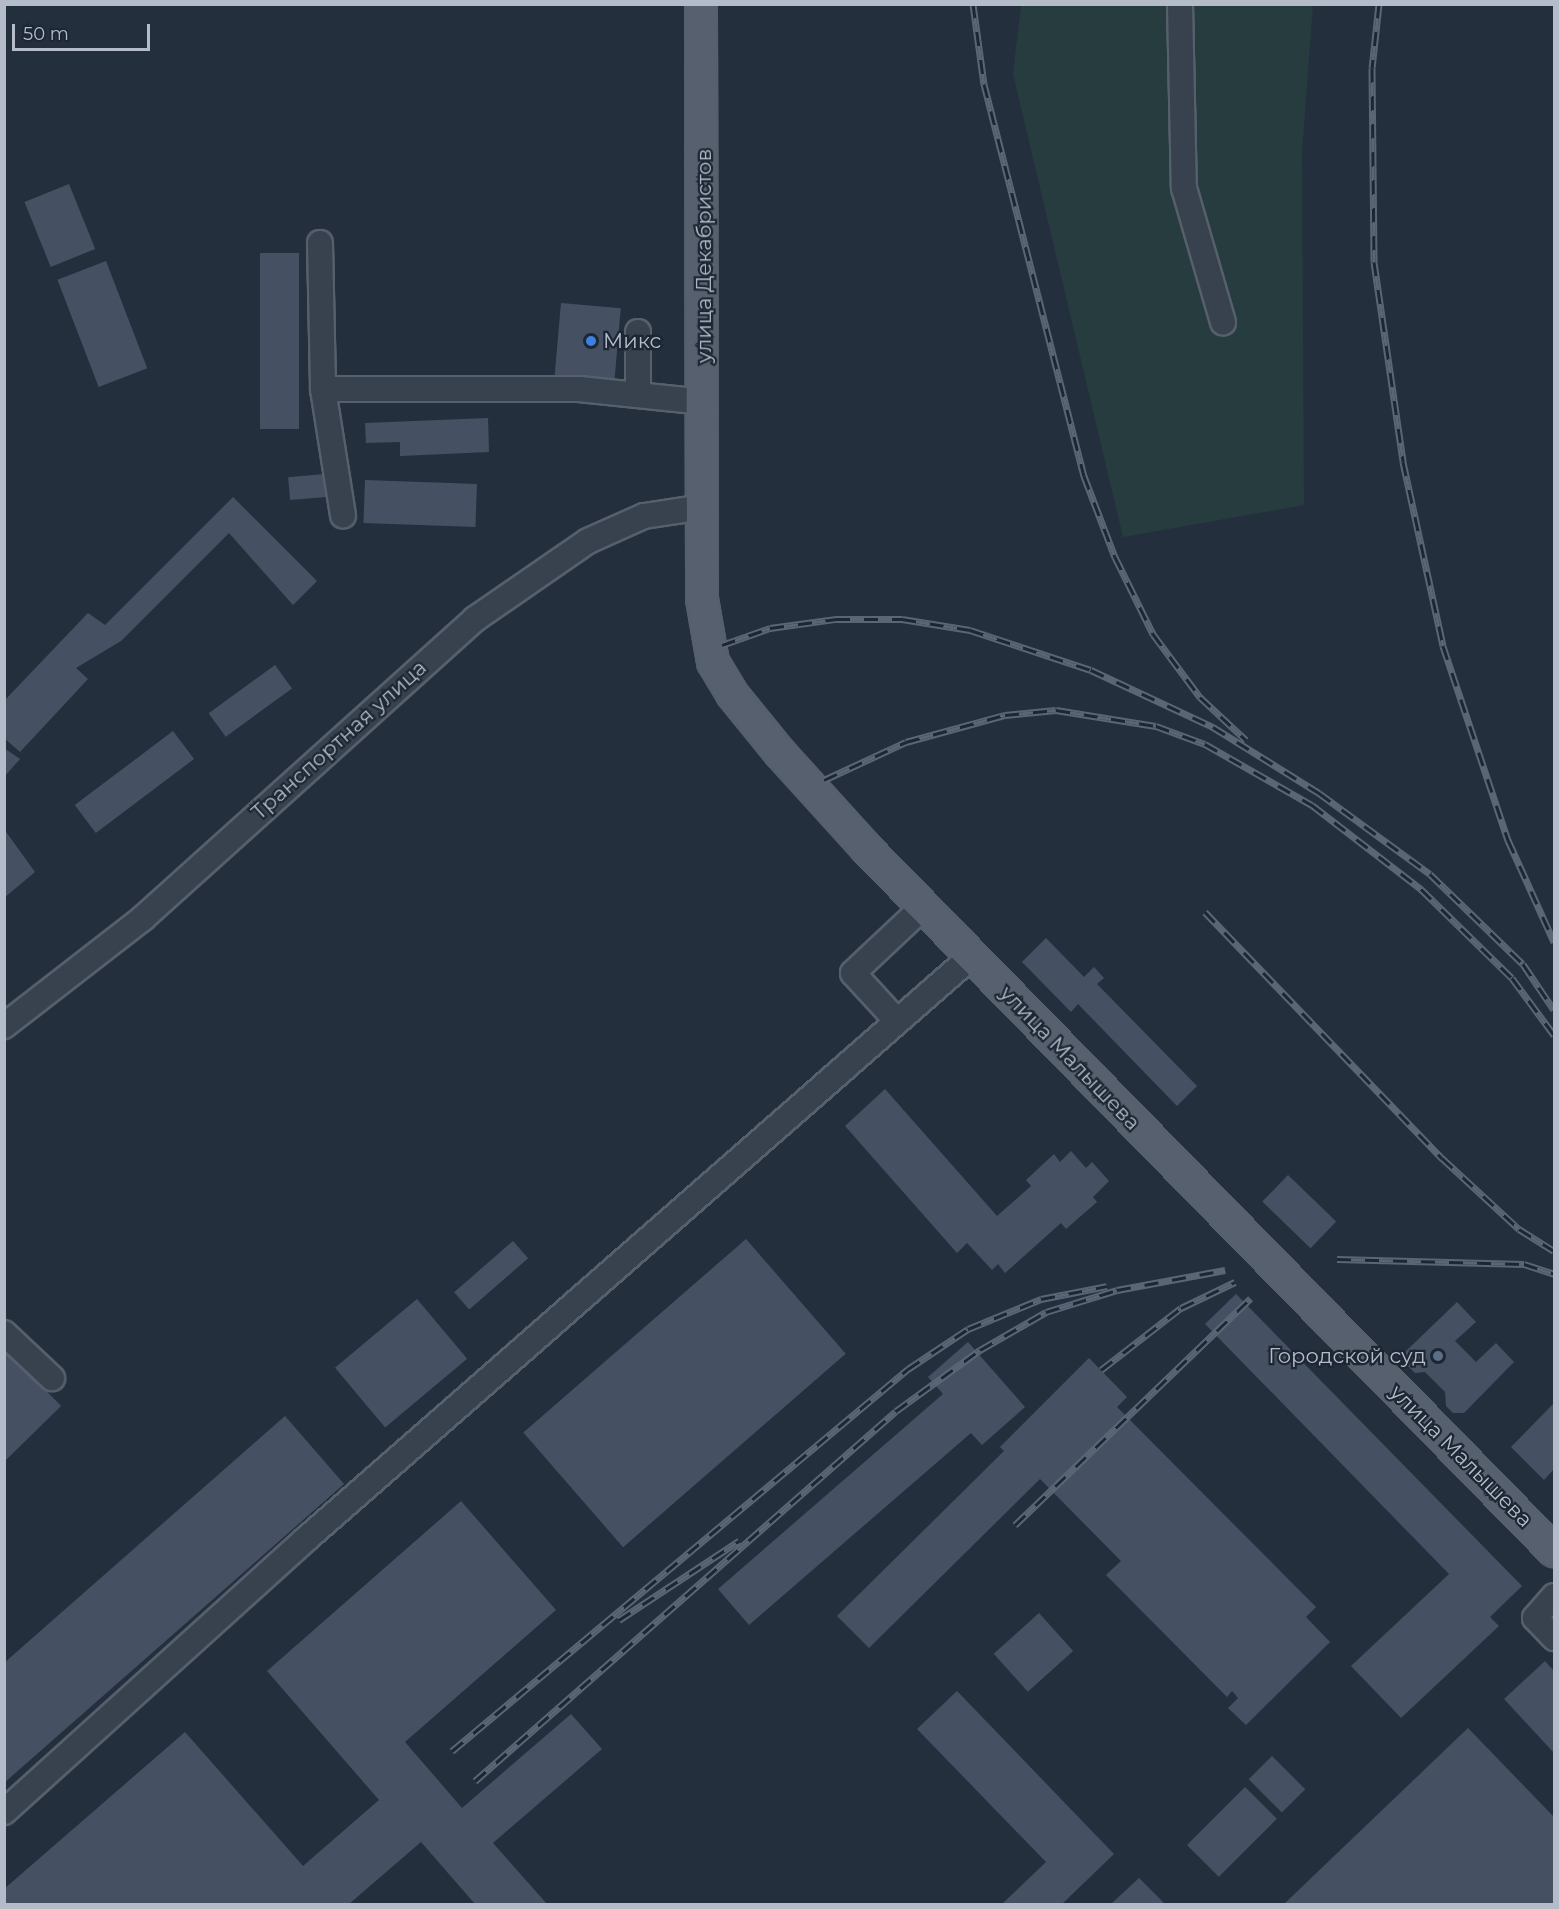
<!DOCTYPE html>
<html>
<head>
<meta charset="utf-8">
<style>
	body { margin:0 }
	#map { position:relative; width:1559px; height:1909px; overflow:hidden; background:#242f3e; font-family:Montserrat,sans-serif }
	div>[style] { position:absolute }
	.green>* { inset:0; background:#263c3f }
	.building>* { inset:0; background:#455162; transform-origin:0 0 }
	.roads { filter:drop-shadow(2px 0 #565f6c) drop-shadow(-2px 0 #565f6c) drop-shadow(0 2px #565f6c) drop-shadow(0 -2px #565f6c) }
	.minor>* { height:24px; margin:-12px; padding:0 12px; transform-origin:12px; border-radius:12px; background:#38414e }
	.major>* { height:30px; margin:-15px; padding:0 15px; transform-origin:15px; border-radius:15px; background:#56606e }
	.rail>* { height:7px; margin-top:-3.5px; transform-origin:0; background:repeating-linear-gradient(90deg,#1d2633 0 14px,#5a6575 0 28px); box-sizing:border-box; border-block:2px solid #5a6575 }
	.dots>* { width:16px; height:16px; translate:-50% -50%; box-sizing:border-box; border:3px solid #1d2633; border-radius:50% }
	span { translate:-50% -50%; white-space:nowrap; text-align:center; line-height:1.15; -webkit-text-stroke:4.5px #1d2633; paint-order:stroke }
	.street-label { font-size:21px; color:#b4bcc9 }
	.poi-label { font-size:21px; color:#b4bcc9 }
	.left { translate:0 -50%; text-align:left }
	.right { translate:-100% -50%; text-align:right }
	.frame { position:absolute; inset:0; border:6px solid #b4bcc9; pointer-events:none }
	.scale { position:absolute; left:12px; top:24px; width:138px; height:27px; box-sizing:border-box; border:3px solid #b4bcc9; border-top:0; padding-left:8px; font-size:18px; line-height:21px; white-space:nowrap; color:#b4bcc9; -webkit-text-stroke:4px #1d2633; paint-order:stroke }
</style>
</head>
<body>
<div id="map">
	<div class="green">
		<i style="clip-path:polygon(1021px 5px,1313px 5px,1302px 152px,1304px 505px,1123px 537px,1013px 74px)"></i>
	</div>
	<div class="building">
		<i style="left:69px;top:184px;width:70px;height:48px;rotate:68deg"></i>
		<i style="left:260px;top:253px;width:39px;height:176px"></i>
		<i style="left:106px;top:261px;width:115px;height:52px;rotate:69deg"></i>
		<i style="left:561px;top:303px;width:60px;height:73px;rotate:5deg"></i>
		<i style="clip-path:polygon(488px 418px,489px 452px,400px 456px,400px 442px,366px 443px,365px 423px)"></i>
		<i style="left:324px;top:474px;width:23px;height:36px;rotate:85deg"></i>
		<i style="left:365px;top:480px;width:112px;height:43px;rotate:2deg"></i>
		<i style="clip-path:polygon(233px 497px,317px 581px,293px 605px,229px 533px,121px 641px,76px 668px,88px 679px,20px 752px,4px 738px,4px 701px,88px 613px,105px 625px)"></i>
		<i style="left:275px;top:665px;width:29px;height:82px;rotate:54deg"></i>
		<i style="left:173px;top:731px;width:35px;height:123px;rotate:53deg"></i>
		<i style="clip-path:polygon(4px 748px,20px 759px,4px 777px)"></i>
		<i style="clip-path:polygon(4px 829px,35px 872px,4px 898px)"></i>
		<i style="clip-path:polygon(1046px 938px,1084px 977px,1094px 967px,1104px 978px,1097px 984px,1197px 1086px,1177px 1106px,1078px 1004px,1071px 1012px,1022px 962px)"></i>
		<i style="clip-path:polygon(885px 1089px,997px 1216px,1031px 1186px,1026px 1180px,1054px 1154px,1060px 1162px,1071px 1151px,1086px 1168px,1092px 1162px,1109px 1181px,1093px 1197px,1097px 1202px,1066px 1229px,1061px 1223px,1005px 1273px,998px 1264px,992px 1270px,967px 1243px,957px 1253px,845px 1126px)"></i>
		<i style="left:1288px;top:1175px;width:67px;height:37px;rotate:44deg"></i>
		<i style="left:746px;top:1239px;width:152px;height:295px;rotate:49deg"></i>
		<i style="left:513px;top:1241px;width:23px;height:78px;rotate:49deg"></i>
		<i style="clip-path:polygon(1236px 1294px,1522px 1586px,1490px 1617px,1499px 1626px,1401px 1718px,1351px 1666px,1449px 1574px,1205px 1324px)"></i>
		<i style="left:417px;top:1299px;width:78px;height:107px;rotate:50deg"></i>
		<i style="clip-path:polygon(1457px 1302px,1476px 1322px,1455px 1341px,1476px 1362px,1496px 1343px,1514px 1362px,1464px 1413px,1453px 1413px,1446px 1406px,1445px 1392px,1425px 1372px,1415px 1373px,1407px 1365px,1406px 1351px)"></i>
		<i style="clip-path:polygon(968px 1342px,1025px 1407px,982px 1445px,971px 1433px,749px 1625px,718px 1589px,943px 1394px,928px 1377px)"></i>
		<i style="clip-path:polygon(12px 1346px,24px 1368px,61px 1406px,4px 1462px,4px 1353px)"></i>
		<i style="clip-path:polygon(1089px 1358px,1127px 1397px,1117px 1407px,1316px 1607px,1306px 1617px,1330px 1642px,1246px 1725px,1228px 1708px,1238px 1698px,1232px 1691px,1227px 1697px,1106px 1575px,1121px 1561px,1040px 1479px,869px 1648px,837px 1616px,1004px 1451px,1000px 1447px)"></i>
		<i style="clip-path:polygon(1554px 1403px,1554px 1469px,1544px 1480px,1511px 1447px)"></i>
		<i style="clip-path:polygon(285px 1416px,344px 1484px,4px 1783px,4px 1663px)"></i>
		<i style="clip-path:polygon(461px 1501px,556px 1610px,405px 1742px,462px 1808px,571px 1714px,602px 1749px,493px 1843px,547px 1904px,475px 1904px,421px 1842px,349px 1904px,4px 1904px,4px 1889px,185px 1732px,303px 1866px,379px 1800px,267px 1671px)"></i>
		<i style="left:1039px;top:1613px;width:51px;height:61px;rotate:48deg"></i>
		<i style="clip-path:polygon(1545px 1661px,1554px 1671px,1554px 1753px,1504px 1699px)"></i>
		<i style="clip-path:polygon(957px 1691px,1114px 1854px,1062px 1904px,1002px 1904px,1046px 1862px,917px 1729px)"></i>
		<i style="clip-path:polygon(1468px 1728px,1554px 1817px,1554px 1904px,1284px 1904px)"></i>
		<i style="left:1272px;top:1756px;width:47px;height:33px;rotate:45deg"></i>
		<i style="left:1245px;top:1787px;width:45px;height:82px;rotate:45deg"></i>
		<i style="clip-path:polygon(1139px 1878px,1165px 1904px,1111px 1904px)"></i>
	</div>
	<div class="roads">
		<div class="minor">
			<i style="left:1180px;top:4px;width:184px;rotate:88.8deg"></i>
			<i style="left:1184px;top:188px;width:140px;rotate:73.8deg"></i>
			<i style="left:320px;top:243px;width:146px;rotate:88.8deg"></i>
			<i style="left:323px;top:389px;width:256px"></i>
			<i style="left:579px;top:389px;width:126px;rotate:5.9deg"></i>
			<i style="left:323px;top:389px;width:128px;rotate:81deg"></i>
			<i style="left:638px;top:395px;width:63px;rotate:-90deg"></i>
			<i style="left:897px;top:1021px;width:65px;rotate:-132.5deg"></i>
			<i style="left:853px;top:973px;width:96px;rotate:-43.3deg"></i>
			<i style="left:4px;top:1026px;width:176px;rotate:-37.8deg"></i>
			<i style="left:143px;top:918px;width:447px;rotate:-42deg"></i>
			<i style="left:475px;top:619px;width:137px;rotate:-34.6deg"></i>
			<i style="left:588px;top:541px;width:61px;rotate:-24.1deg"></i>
			<i style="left:644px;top:516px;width:61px;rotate:-8.5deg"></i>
			<i style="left:4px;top:1333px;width:66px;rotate:43.2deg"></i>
			<i style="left:1554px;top:1596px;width:29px;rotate:131deg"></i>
			<i style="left:1535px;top:1618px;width:28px;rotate:46deg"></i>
			<i style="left:4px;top:1812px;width:406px;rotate:-42.1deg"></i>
			<i style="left:305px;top:1540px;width:885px;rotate:-41.2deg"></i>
		</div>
		<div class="major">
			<i style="left:701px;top:4px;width:595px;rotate:89.9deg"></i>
			<i style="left:702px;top:599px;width:64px;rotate:80.1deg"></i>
			<i style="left:713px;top:662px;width:37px;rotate:59deg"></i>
			<i style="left:732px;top:694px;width:76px;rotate:50.9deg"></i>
			<i style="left:780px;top:753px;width:128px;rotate:47.8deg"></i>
			<i style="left:866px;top:848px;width:984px;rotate:45.62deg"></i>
		</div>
	</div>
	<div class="rail">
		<i style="left:973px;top:4px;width:81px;rotate:82.2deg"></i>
		<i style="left:984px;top:84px;width:405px;rotate:75.7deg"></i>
		<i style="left:1084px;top:476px;width:87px;rotate:69.1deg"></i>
		<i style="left:1115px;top:557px;width:86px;rotate:63.7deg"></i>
		<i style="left:1153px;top:634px;width:79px;rotate:53.3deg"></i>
		<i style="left:1200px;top:697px;width:63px;rotate:43.1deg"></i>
		<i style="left:1379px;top:4px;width:64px;rotate:96.2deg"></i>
		<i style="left:1372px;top:68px;width:194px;rotate:89.4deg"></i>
		<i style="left:1374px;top:262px;width:202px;rotate:81.7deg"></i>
		<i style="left:1403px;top:462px;width:188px;rotate:77.7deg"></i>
		<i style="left:1443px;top:646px;width:205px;rotate:71.5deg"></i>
		<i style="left:1508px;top:840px;width:112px;rotate:65.7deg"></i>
		<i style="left:722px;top:645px;width:51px;rotate:-19.5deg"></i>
		<i style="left:770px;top:628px;width:67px;rotate:-7.8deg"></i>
		<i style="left:836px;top:619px;width:66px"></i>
		<i style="left:902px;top:619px;width:69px;rotate:9.2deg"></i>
		<i style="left:970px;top:630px;width:127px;rotate:18.3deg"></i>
		<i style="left:1091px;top:670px;width:135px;rotate:25deg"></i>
		<i style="left:1213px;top:727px;width:125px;rotate:31.9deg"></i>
		<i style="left:1319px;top:793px;width:137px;rotate:36.1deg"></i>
		<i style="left:1430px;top:874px;width:129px;rotate:44.1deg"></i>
		<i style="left:1523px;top:964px;width:55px;rotate:56deg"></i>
		<i style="left:824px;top:780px;width:90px;rotate:-24.9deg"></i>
		<i style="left:906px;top:742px;width:103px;rotate:-15.3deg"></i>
		<i style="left:1005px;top:715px;width:51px;rotate:-5.6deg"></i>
		<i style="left:1056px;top:710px;width:101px;rotate:9.1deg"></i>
		<i style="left:1156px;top:726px;width:52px;rotate:20.2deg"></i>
		<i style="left:1205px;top:744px;width:123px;rotate:29.7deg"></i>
		<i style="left:1312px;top:805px;width:138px;rotate:37.6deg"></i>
		<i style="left:1421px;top:889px;width:127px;rotate:44.4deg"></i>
		<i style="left:1512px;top:978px;width:71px;rotate:53.6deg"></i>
		<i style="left:1205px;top:912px;width:342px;rotate:46.1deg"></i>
		<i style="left:1442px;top:1158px;width:105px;rotate:42.7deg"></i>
		<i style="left:1519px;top:1229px;width:41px;rotate:32.2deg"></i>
		<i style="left:1337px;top:1259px;width:187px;rotate:1.5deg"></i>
		<i style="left:1524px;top:1264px;width:32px;rotate:18deg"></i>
		<i style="left:1101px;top:1370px;width:101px;rotate:-37.8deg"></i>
		<i style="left:1181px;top:1308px;width:60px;rotate:-25.7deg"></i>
		<i style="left:1015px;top:1525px;width:327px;rotate:-43.9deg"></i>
		<i style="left:619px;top:1620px;width:144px;rotate:-33.4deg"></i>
		<i style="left:452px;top:1751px;width:595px;rotate:-39.95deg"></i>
		<i style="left:908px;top:1369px;width:72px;rotate:-33.7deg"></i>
		<i style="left:968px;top:1329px;width:79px;rotate:-22.3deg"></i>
		<i style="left:1041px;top:1299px;width:67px;rotate:-11.1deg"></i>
		<i style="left:475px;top:1781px;width:560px;rotate:-41.31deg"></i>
		<i style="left:896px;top:1411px;width:104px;rotate:-36deg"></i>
		<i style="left:980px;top:1350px;width:76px;rotate:-29.9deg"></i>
		<i style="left:1046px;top:1312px;width:74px;rotate:-17.2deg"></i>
		<i style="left:1117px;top:1290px;width:110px;rotate:-10.5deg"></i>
	</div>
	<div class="dots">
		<i style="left:591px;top:341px;background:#3f7fe0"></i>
		<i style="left:1438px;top:1356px;background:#5c6f8a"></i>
	</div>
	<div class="street-label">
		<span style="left:704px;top:256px;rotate:-90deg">улица Декабристов</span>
		<span style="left:339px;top:740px;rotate:-42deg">Транспортная улица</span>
		<span style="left:1070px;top:1058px;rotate:46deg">улица Малышева</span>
		<span style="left:1461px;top:1456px;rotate:45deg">улица Малышева</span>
	</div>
	<div class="poi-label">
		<span class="left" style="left:603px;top:341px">Микс</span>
		<span class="right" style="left:1426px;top:1356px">Городской суд</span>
	</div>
	<div class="frame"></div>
	<div class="scale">50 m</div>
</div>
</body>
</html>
